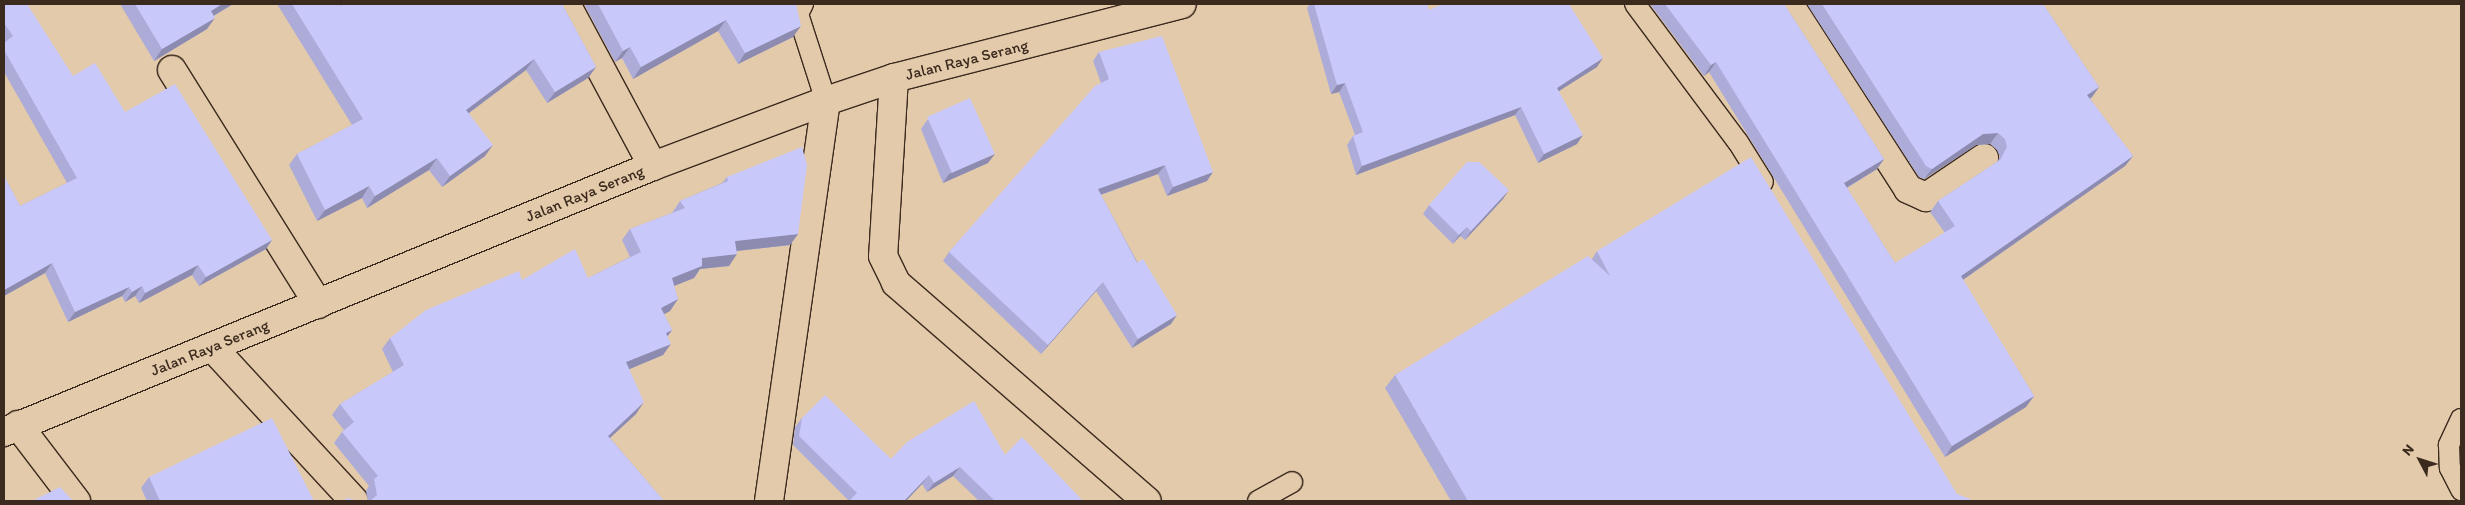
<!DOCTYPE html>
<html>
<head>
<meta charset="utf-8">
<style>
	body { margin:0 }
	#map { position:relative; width:2465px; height:505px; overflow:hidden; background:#e3caab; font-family:Itim,sans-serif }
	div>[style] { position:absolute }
	.roads { filter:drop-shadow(1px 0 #3b2a1e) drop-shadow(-1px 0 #3b2a1e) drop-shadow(0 1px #3b2a1e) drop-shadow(0 -1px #3b2a1e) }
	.service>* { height:20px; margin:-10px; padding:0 10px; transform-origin:10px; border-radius:10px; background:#e3caab }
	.minor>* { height:28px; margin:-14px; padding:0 14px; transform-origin:14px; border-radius:14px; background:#e3caab }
	.trunk>* { height:28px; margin:-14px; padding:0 14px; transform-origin:14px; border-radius:14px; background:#e3caab }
	.wall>* { inset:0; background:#adacd8 }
	.shaded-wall>* { inset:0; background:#8d8cb0 }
	.building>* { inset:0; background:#c9c8fb; transform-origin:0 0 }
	span { translate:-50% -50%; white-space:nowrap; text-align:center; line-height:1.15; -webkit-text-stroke:4.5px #e3caab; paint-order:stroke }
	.street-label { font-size:16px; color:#3b2a1e }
	.frame { position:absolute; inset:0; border:5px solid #3b2a1e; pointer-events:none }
	.north { position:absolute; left:2395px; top:435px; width:50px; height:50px; -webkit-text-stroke:4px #e3caab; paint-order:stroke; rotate:310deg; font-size:14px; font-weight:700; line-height:20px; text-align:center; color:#3b2a1e }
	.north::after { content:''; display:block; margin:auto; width:18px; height:22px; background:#3b2a1e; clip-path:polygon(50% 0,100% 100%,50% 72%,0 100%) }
</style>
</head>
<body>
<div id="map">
	<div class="roads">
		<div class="service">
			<i style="left:803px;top:4px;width:11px;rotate:117deg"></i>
			<i style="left:798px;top:14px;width:91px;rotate:72.2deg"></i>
			<i style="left:1635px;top:4px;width:172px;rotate:53.3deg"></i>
			<i style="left:1738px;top:142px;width:47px;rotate:58deg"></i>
			<i style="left:2461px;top:419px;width:29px;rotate:115deg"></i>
			<i style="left:2449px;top:445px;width:23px;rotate:88deg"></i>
			<i style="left:2450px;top:468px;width:25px;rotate:63deg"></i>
			<i style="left:1258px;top:501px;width:39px;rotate:-29deg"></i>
		</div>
		<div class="minor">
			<i style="left:566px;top:4px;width:184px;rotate:61.8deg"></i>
			<i style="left:1789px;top:4px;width:220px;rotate:57.2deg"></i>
			<i style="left:1908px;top:189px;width:20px;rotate:24deg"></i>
			<i style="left:1926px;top:197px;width:70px;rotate:-33.9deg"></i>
			<i style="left:172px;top:70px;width:276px;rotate:58deg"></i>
			<i style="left:894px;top:78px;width:178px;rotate:93.5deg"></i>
			<i style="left:883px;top:256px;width:30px;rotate:64deg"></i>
			<i style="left:896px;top:283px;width:332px;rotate:41deg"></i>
			<i style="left:213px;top:348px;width:208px;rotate:47.3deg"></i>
			<i style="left:18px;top:425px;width:96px;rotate:52.7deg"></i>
			<i style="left:769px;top:501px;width:404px;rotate:-81.9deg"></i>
		</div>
		<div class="trunk">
			<i style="left:4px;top:432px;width:701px;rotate:-22.29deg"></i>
			<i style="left:653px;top:166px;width:185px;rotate:-20.6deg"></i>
			<i style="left:826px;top:101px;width:72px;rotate:-18.7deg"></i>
			<i style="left:894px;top:78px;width:297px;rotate:-14.4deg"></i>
		</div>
	</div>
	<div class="wall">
		<i style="clip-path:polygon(4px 4px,73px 76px,125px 112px,272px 240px,266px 249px,199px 286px,192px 275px,139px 303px,135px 296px,125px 302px,122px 296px,68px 322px,45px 273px,4px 296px,4px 176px,20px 206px,67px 183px,4px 72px)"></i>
		<i style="clip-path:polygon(120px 4px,233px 4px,214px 16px,207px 29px,154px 61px)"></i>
		<i style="clip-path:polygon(277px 4px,338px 4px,341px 6px,340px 4px,562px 4px,596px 67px,588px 78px,547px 103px,526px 70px,469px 113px,485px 156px,442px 187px,429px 170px,367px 208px,362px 198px,317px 221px,289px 165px,297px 154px,352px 125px)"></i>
		<i style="clip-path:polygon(584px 4px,796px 4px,793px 37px,738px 64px,718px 31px,633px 79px,622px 58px,615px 62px)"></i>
		<i style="clip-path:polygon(1310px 4px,1427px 4px,1429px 10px,1569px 4px,1597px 67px,1559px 91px,1577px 144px,1538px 163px,1515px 115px,1356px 175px,1347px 145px,1353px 136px,1355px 135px,1339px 92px,1331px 94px,1307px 8px)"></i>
		<i style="clip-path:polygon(1650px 4px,1784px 4px,1884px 159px,1877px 169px,1847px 188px,1895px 263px,1945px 233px,1930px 212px,1938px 201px,1997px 162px,2000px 157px,1997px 150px,1990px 144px,1976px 145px,1924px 179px,1919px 177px,1807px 4px,2043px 4px,2099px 87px,2092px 97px,2090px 99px,2133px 156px,2125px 166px,1963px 280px,2034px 396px,2026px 407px,1945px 457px,1709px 72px,1704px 76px)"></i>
		<i style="clip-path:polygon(1099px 52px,1207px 181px,1167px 196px,1158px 174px,1101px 195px,1171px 324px,1132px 348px,1096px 291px,1041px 354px,943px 261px,949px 252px,1101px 83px,1093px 61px)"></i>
		<i style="clip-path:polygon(928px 119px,988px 163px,943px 183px,921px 129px)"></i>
		<i style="clip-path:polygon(727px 177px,798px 234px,790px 245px,737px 251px,729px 266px,700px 269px,694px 278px,674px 286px,678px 299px,670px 311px,664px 314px,672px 330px,668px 336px,663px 355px,629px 369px,636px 414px,610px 438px,664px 501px,368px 501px,366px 491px,369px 486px,334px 443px,342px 432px,344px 430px,332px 415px,340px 404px,393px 372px,382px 349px,390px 338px,522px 280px,588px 278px,630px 257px,622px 240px,630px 229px,672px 213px,680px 201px,722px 183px)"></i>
		<i style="clip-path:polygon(1503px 199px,1465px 240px,1460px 236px,1453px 244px,1423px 214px,1429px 205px)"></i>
		<i style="clip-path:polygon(1597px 251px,1957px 494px,1971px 501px,1451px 501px,1385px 388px,1395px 375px,1592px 259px)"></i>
		<i style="clip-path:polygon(802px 418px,891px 459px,1005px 455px,1083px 501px,979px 501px,953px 476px,927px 492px,922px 484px,906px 501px,849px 501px,793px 445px,795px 427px)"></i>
		<i style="clip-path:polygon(149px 477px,314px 501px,147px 501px,141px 488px)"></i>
	</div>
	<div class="shaded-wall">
		<i style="clip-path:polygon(222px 4px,233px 4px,203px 22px,211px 11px)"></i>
		<i style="clip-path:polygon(215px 18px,207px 29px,154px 61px,162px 49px)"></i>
		<i style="clip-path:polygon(726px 20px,718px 31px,633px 79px,641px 67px)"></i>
		<i style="clip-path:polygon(801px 26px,793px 37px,738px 64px,745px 53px)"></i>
		<i style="clip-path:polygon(630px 47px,622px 58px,615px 62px,623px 51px)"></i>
		<i style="clip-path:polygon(1603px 58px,1597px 67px,1551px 96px,1557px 88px)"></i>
		<i style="clip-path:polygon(534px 59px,526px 70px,458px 121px,466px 110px)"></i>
		<i style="clip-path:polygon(1716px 62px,1709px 72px,1704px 76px,1711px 65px)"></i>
		<i style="clip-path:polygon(596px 67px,588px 78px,547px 103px,555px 92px)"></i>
		<i style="clip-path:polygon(1345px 83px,1339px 92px,1331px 94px,1337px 85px)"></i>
		<i style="clip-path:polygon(2099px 87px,2092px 97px,2079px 105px,2087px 95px)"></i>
		<i style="clip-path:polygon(1521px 107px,1515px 115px,1356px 175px,1362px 166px)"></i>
		<i style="clip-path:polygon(1998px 133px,1990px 144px,1976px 145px,1924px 179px,1932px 169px,1983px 134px)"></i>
		<i style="clip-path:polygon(1583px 135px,1577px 144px,1538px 163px,1544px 154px)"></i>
		<i style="clip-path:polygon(493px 145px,485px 156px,442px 187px,450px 176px)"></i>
		<i style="clip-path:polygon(995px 154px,988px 163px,943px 183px,949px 174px)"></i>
		<i style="clip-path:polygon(2133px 156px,2125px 166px,1954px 286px,1961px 276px)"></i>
		<i style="clip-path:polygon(437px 158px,429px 170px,367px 208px,375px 196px)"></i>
		<i style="clip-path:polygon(1884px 159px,1877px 169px,1836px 194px,1844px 183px)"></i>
		<i style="clip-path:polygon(1165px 165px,1158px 174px,1091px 198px,1098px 189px)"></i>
		<i style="clip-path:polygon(1213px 172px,1207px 181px,1167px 196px,1173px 187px)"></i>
		<i style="clip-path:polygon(369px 186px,362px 198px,317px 221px,325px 210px)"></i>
		<i style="clip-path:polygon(1509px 190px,1503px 199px,1465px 240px,1471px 231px)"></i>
		<i style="clip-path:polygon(1467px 227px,1460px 236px,1453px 244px,1459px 235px)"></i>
		<i style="clip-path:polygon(798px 234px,790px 245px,727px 252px,735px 241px)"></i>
		<i style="clip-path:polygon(272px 240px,266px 249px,199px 286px,206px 277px)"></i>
		<i style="clip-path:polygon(737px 254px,729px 266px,700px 269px,694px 278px,664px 290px,672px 278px,702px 258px)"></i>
		<i style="clip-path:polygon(52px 263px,45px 273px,4px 296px,4px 290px)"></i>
		<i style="clip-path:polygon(198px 265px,192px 275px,139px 303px,145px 293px)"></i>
		<i style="clip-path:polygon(1103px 282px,1096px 291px,1041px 354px,1048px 345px)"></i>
		<i style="clip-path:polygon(142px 286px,135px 296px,125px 302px,132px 292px)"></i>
		<i style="clip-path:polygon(129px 287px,122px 296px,68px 322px,75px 312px)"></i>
		<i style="clip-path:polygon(678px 299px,670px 311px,653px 320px,661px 308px)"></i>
		<i style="clip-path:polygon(1177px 315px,1171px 324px,1132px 348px,1138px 339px)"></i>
		<i style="clip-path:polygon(672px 330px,664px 341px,666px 333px)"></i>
		<i style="clip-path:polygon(671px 344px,663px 355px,618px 374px,626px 362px)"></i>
		<i style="clip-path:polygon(2034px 396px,2026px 407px,1945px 457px,1952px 446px)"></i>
		<i style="clip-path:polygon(644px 402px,636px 414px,600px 447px,608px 436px)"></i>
		<i style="clip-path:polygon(960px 467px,953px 476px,927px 492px,934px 483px)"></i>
		<i style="clip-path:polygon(929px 475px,922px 484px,906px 501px,904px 501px)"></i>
	</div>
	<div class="building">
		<i style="clip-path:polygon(4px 4px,27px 4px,73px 76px,95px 63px,125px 112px,175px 84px,272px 240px,206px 277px,198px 265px,145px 293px,142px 286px,132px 292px,129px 287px,75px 312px,52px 263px,4px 290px,4px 176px,20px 206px,77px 178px,4px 50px,4px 43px,13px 36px,4px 23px)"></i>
		<i style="clip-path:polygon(135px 4px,222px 4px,211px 11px,215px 18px,162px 49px)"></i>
		<i style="clip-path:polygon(292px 4px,338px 4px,341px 6px,344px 4px,562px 4px,596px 67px,555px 92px,534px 59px,466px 110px,493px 145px,450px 176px,437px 158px,375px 196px,369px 186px,325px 210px,297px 154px,363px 119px)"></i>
		<i style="clip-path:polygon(598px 4px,796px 4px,801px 26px,745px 53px,726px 20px,641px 67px,630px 47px,623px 51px)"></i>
		<i style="clip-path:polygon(1314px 4px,1427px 4px,1429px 10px,1443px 4px,1569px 4px,1603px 58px,1557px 88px,1583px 135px,1544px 154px,1521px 107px,1362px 166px,1353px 136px,1363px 132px,1345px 83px,1337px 85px)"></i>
		<i style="clip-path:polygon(1665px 4px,1784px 4px,1884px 159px,1844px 183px,1895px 263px,1955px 226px,1938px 201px,2000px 160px,2007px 147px,2005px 139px,1998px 133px,1983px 134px,1932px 169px,1926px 166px,1822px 4px,2043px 4px,2099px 87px,2087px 95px,2133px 156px,1961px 276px,2034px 396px,1952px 446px,1716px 62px,1711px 65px)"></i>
		<i style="clip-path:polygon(1162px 36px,1213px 172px,1173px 187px,1165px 165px,1098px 189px,1137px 263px,1143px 259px,1177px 315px,1138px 339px,1103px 282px,1048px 345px,949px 252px,1095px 86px,1109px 79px,1099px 52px)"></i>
		<i style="left:970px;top:98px;width:61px;height:47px;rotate:66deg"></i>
		<i style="clip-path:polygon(802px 147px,807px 165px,798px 234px,735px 241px,737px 254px,702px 258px,702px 266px,672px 278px,678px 299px,661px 308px,672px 330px,666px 333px,671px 344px,626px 362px,644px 402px,608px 436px,664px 501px,370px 501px,377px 495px,374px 479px,378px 476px,342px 432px,354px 422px,340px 404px,404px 365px,390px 338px,426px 310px,519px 271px,522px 280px,575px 249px,588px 278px,641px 252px,630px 229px,685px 208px,680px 201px,728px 181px,727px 177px)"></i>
		<i style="clip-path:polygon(1751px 157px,1957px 494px,1970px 499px,1971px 501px,1468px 501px,1395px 375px,1588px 256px,1610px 276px,1597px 251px)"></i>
		<i style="clip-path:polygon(1467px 162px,1479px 162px,1509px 190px,1471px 231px,1467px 227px,1459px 235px,1429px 205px)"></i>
		<i style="clip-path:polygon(825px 395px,891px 459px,907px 442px,974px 401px,1005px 455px,1022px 437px,1083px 501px,995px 501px,960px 467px,934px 483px,929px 475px,904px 501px,849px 501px,857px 493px,799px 436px,802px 418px)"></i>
		<i style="clip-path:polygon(272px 418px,314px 501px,160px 501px,149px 477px)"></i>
		<i style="clip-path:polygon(60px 487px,73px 501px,32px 501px)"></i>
		<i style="clip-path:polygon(348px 498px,357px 501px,343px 501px)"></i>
	</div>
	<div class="street-label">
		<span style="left:967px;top:60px;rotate:-14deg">Jalan Raya Serang</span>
		<span style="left:585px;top:194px;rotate:-22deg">Jalan Raya Serang</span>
		<span style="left:210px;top:348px;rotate:-22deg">Jalan Raya Serang</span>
	</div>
	<div class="frame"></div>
	<div class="north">N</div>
</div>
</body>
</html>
